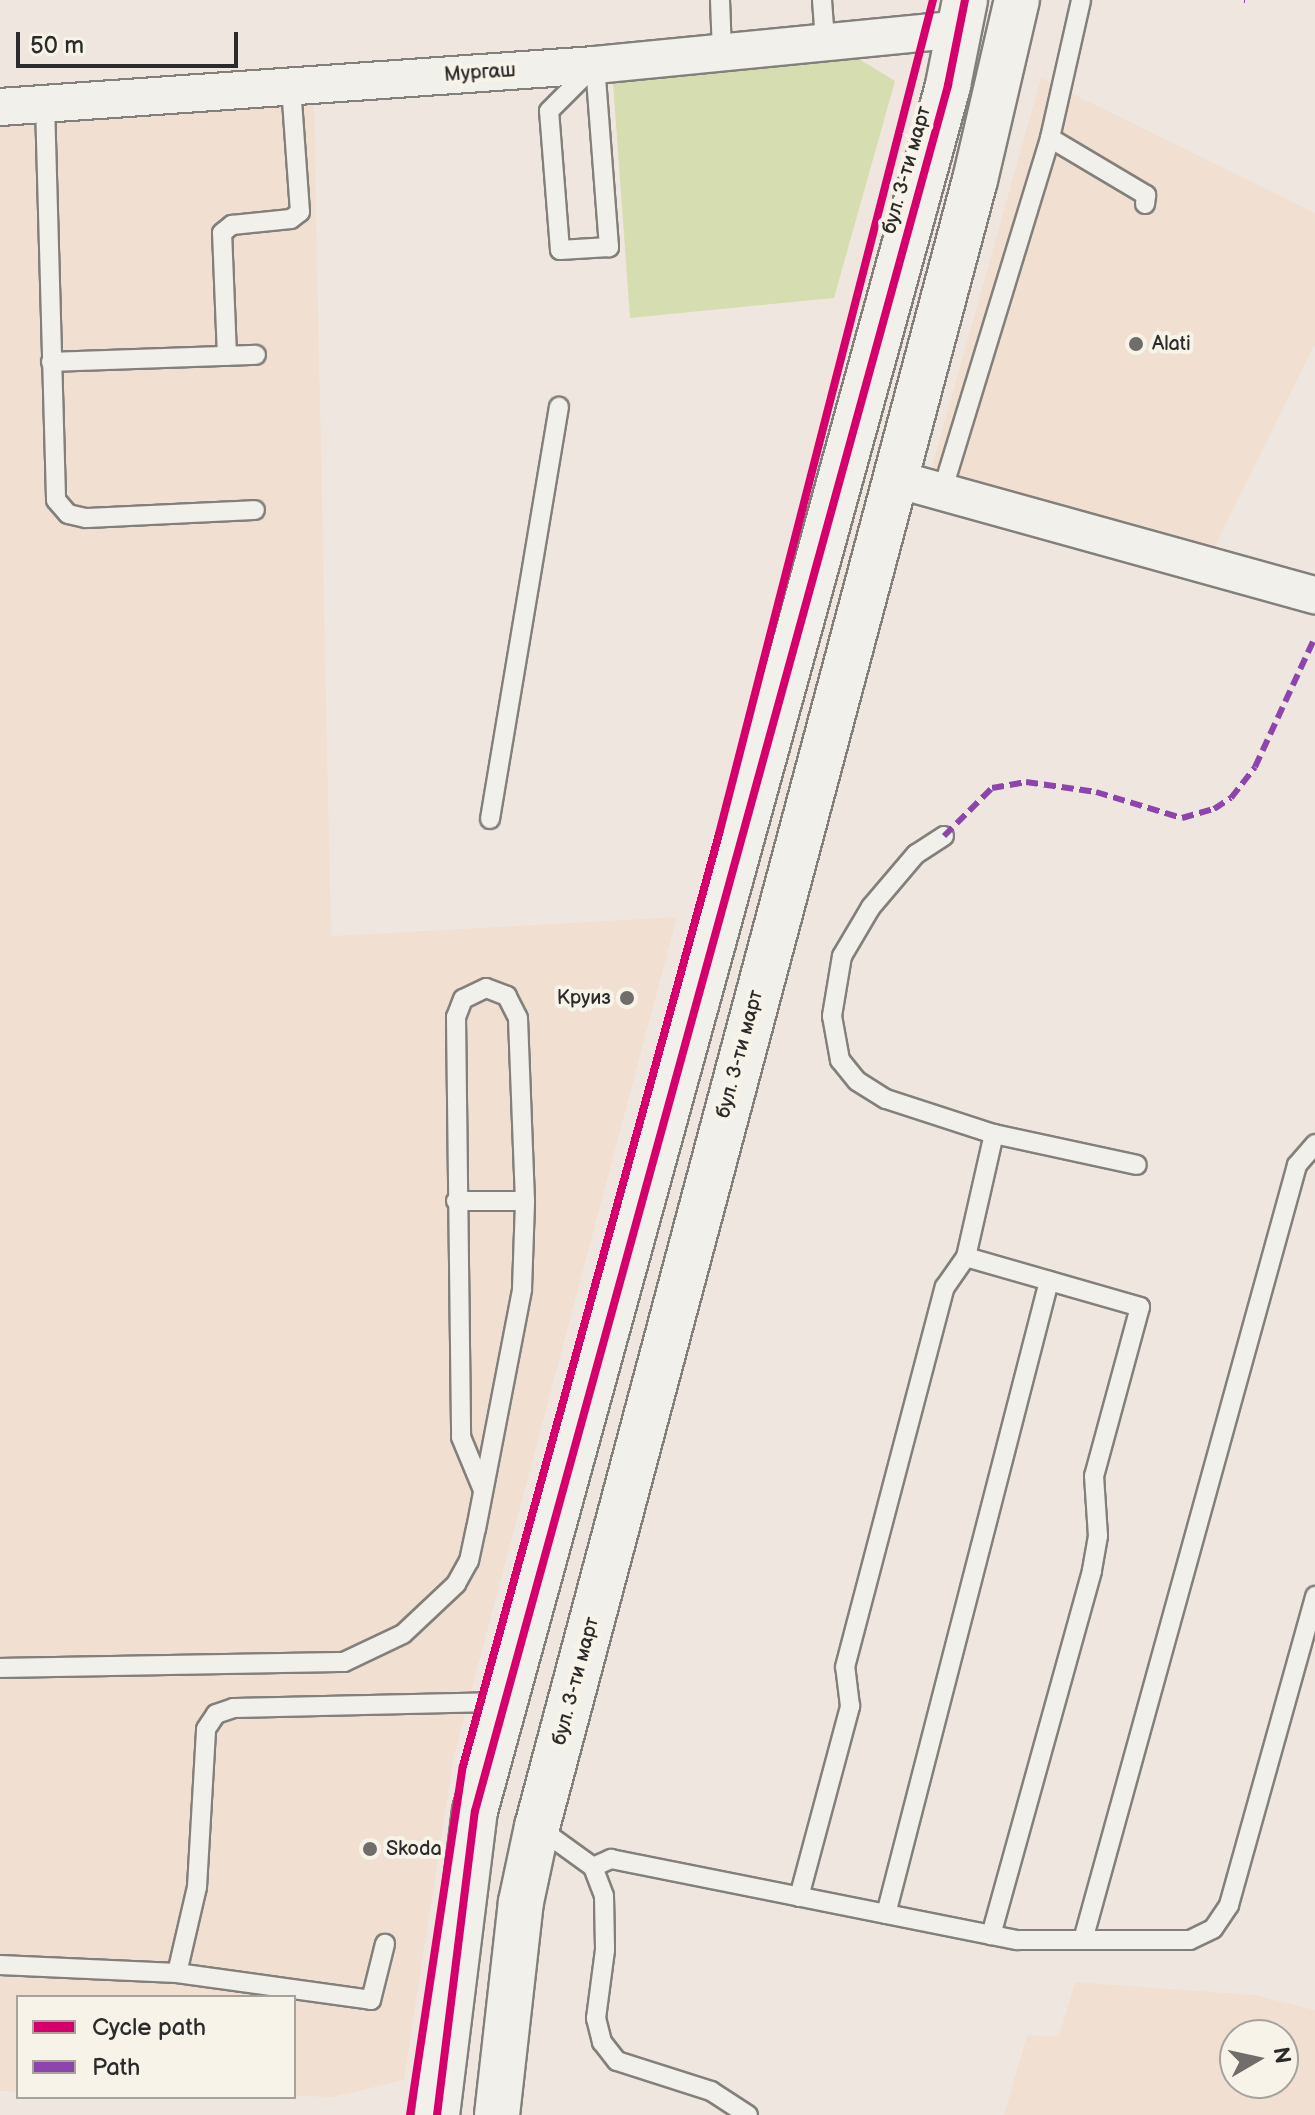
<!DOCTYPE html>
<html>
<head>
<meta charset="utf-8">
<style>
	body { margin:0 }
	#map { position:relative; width:1315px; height:2115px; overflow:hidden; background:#efe7df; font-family:"Balsamiq Sans",sans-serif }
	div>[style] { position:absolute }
	.built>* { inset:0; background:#f1e0d2 }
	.green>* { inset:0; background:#d6deb1 }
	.roads { filter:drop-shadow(2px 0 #83807c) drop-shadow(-2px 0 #83807c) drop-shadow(0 2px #83807c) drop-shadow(0 -2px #83807c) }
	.lane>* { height:18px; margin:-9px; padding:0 9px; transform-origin:9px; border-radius:9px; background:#f2f0eb }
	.street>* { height:36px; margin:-18px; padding:0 18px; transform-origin:18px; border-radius:18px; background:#f2f0eb }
	.secondary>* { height:44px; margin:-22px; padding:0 22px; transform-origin:22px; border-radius:22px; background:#f2f0eb }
	.quiet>* { height:6px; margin-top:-3px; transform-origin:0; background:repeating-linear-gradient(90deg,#8e44ad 0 12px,transparent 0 18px) }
	.cycleway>* { height:8px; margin:-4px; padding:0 4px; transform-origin:4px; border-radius:4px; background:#d6006c }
	.dots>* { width:22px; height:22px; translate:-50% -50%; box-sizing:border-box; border:4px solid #f7f3e8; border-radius:50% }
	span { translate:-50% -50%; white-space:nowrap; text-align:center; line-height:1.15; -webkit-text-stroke:8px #f7f3e8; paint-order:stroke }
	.street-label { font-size:20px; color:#2b2b2b }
	.poi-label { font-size:20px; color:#2b2b2b }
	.left { translate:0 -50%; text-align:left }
	.right { translate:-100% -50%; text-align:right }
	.legend { position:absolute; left:16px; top:1995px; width:280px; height:104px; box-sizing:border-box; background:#f7f3e8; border:2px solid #a5a39c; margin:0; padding:10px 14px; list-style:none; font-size:24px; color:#2b2b2b }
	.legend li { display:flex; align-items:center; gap:16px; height:40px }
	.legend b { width:40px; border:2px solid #a5a39c }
	.north { position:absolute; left:1219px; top:2019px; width:80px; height:80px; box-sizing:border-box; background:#f7f3e8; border:2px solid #a5a39c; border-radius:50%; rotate:81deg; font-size:22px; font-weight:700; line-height:32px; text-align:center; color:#2b2b2b }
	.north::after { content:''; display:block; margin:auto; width:28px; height:36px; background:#706d6a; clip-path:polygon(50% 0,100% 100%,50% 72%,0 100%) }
	.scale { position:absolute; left:16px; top:32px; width:222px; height:36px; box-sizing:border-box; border:4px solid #2b2b2b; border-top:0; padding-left:10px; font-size:24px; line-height:28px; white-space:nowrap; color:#2b2b2b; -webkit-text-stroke:6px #f7f3e8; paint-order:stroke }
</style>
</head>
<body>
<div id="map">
	<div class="built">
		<i style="clip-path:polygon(1041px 78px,1315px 213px,1315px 344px,1215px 546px,931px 470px)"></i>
		<i style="clip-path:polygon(314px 104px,331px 936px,677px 917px,454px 1756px,404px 2080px,334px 2097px,294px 2096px,294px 1997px,18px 1997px,18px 2092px,0 2091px,0 125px)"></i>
		<i style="clip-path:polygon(evenodd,1075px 1982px,1255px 1995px,1315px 2010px,1315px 2115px,1004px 2115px,1027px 2035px,1059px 2036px,1075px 1982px,1283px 2035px,1283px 2083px,1235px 2083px,1235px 2035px,1283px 2035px)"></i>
	</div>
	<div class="green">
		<i style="clip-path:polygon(859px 59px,895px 81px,834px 298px,630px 318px,613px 83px)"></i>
	</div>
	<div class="roads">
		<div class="lane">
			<i style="left:720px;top:0;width:51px;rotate:87.8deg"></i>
			<i style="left:822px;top:0;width:41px;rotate:85.8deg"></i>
			<i style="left:595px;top:65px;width:183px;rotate:85.6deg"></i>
			<i style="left:609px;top:247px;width:49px;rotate:176.5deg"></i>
			<i style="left:560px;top:250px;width:139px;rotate:-94.5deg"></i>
			<i style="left:549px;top:111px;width:65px;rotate:-45deg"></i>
			<i style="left:45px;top:104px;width:396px;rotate:88.4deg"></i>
			<i style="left:56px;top:500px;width:18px;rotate:49deg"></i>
			<i style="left:68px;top:514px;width:18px;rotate:13deg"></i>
			<i style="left:86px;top:518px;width:169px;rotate:-2.7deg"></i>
			<i style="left:1050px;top:138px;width:112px;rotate:30.7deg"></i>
			<i style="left:1146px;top:195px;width:9px;rotate:96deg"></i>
			<i style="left:227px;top:356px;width:123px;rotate:-92.3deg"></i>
			<i style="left:222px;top:233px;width:13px;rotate:-39deg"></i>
			<i style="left:232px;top:225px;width:59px;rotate:-5.8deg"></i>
			<i style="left:291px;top:219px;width:11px;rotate:-38deg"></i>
			<i style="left:300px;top:212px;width:126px;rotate:-94.1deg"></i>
			<i style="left:51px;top:362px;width:205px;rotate:-2deg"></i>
			<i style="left:941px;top:495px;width:373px;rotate:-73deg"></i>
			<i style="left:1050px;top:138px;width:141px;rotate:-77.3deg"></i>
			<i style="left:490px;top:819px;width:418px;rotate:-80.5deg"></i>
			<i style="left:944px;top:836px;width:33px;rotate:147deg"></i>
			<i style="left:916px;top:854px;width:70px;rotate:130.3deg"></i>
			<i style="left:871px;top:907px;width:57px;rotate:120.6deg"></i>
			<i style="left:842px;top:956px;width:61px;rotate:99.5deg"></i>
			<i style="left:832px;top:1016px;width:45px;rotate:79.7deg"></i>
			<i style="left:840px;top:1060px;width:27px;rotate:51deg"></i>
			<i style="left:857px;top:1081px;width:34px;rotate:32deg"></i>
			<i style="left:886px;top:1099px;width:114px;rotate:18deg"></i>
			<i style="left:994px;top:1134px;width:146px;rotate:12.2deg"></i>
			<i style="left:456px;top:1201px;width:69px"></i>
			<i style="left:966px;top:1257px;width:126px;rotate:-77.2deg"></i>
			<i style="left:0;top:1668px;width:344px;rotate:-1deg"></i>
			<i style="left:344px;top:1662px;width:65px;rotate:-25.4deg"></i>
			<i style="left:403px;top:1634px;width:73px;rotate:-43.3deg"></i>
			<i style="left:456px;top:1584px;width:26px;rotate:-61deg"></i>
			<i style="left:469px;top:1561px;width:33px;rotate:-78deg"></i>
			<i style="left:476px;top:1529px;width:244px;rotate:-79.1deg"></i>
			<i style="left:522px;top:1289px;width:88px;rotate:-88deg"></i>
			<i style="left:525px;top:1201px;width:183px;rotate:-92.2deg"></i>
			<i style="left:518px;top:1018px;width:25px;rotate:-117deg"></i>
			<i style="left:507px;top:996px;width:22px;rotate:-159deg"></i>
			<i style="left:486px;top:988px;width:25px;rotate:154deg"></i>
			<i style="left:463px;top:999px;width:19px;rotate:111deg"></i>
			<i style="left:456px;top:1017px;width:420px;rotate:89.3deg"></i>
			<i style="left:461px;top:1437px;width:57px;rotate:67.5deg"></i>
			<i style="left:539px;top:1828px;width:67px;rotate:35.8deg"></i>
			<i style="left:593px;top:1867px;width:31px;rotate:69deg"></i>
			<i style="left:604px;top:1896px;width:54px;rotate:88.9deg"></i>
			<i style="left:605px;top:1950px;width:69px;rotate:97.5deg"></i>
			<i style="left:596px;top:2018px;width:25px;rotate:76deg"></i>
			<i style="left:602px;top:2042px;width:24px;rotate:52deg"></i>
			<i style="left:617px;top:2061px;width:99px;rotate:17.7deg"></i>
			<i style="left:711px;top:2091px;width:44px;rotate:33deg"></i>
			<i style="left:593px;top:1867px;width:20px;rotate:-24deg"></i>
			<i style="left:611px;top:1859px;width:414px;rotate:11.3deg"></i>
			<i style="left:1017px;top:1940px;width:173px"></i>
			<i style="left:1190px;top:1940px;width:25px;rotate:-26deg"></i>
			<i style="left:1213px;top:1929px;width:29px;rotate:-56deg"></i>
			<i style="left:1229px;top:1905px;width:321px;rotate:-74.4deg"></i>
			<i style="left:799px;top:1897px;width:198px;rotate:-75deg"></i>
			<i style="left:850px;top:1706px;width:39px;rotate:-97deg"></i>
			<i style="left:845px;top:1667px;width:393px;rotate:-75.3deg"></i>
			<i style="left:945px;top:1287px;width:37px;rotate:-55deg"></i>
			<i style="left:966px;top:1257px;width:181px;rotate:16deg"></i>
			<i style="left:1140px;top:1307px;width:175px;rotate:105.2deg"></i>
			<i style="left:1094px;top:1476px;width:60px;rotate:86.2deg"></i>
			<i style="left:1098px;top:1536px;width:36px;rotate:100deg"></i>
			<i style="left:1092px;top:1571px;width:378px;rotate:105.5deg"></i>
			<i style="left:886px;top:1914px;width:654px;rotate:-75.56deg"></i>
			<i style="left:1083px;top:1940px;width:804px;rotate:-74.56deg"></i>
			<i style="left:1297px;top:1165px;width:28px;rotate:-49deg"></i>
			<i style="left:0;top:1965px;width:177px;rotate:2.6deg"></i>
			<i style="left:177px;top:1973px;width:196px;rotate:7.9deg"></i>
			<i style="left:371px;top:2000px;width:58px;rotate:-76deg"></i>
			<i style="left:177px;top:1973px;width:88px;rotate:-76.9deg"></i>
			<i style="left:197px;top:1887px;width:158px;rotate:-86.7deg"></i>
			<i style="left:206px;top:1729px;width:18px;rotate:-56deg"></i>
			<i style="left:216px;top:1714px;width:18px;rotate:-19deg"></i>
			<i style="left:233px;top:1708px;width:272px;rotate:-1.3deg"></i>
		</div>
		<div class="street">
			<i style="left:0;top:107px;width:596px;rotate:-4.04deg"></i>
			<i style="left:595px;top:65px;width:367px;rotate:-5.6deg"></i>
			<i style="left:892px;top:478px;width:439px;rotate:15.5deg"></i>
		</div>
		<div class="secondary">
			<i style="left:437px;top:2115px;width:306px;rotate:-82.9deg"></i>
			<i style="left:475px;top:1811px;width:1790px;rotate:-74.67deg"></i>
			<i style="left:948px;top:85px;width:87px;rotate:-78.7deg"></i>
			<i style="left:497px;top:2115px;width:214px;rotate:-83.6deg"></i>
			<i style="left:521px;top:1902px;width:77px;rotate:-78deg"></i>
			<i style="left:537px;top:1827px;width:1704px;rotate:-75.11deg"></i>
			<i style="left:975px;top:180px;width:185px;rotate:-76.9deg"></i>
		</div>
	</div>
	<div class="quiet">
		<i style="left:1244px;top:0;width:1px"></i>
		<i style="left:944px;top:836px;width:68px;rotate:-45deg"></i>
		<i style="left:992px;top:788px;width:35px;rotate:-10deg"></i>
		<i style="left:1026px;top:782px;width:71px;rotate:8.1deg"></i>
		<i style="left:1096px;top:792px;width:90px;rotate:16.8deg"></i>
		<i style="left:1182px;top:818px;width:33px;rotate:-16deg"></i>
		<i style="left:1214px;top:809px;width:20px;rotate:-33deg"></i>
		<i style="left:1231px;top:798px;width:39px;rotate:-52deg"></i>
		<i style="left:1255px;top:767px;width:143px;rotate:-65.2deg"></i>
	</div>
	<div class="cycleway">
		<i style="left:410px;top:2115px;width:353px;rotate:-81.4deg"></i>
		<i style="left:463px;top:1766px;width:967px;rotate:-74.64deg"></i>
		<i style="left:719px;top:834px;width:861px;rotate:-75.61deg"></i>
		<i style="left:437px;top:2115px;width:306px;rotate:-82.9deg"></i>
		<i style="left:475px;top:1811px;width:1790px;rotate:-74.67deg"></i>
		<i style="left:948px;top:85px;width:87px;rotate:-78.7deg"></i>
	</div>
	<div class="dots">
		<i style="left:1136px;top:344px;background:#706d6a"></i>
		<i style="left:627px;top:998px;background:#706d6a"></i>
		<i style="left:370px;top:1849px;background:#706d6a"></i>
	</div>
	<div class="street-label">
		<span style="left:480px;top:73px;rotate:-4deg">Мургаш</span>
		<span style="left:907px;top:170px;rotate:-74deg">бул. 3-ти март</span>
		<span style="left:740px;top:1054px;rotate:-75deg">бул. 3-ти март</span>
		<span style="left:576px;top:1681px;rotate:-75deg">бул. 3-ти март</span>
	</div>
	<div class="poi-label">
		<span class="left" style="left:1152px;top:344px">Alati</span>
		<span class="right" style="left:611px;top:998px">Круиз</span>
		<span class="left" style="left:386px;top:1849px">Skoda</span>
	</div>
	<ul class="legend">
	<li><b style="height:10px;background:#d6006c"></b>Cycle path</li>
	<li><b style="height:10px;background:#8e44ad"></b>Path</li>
	</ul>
	<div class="north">N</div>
	<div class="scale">50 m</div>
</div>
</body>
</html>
